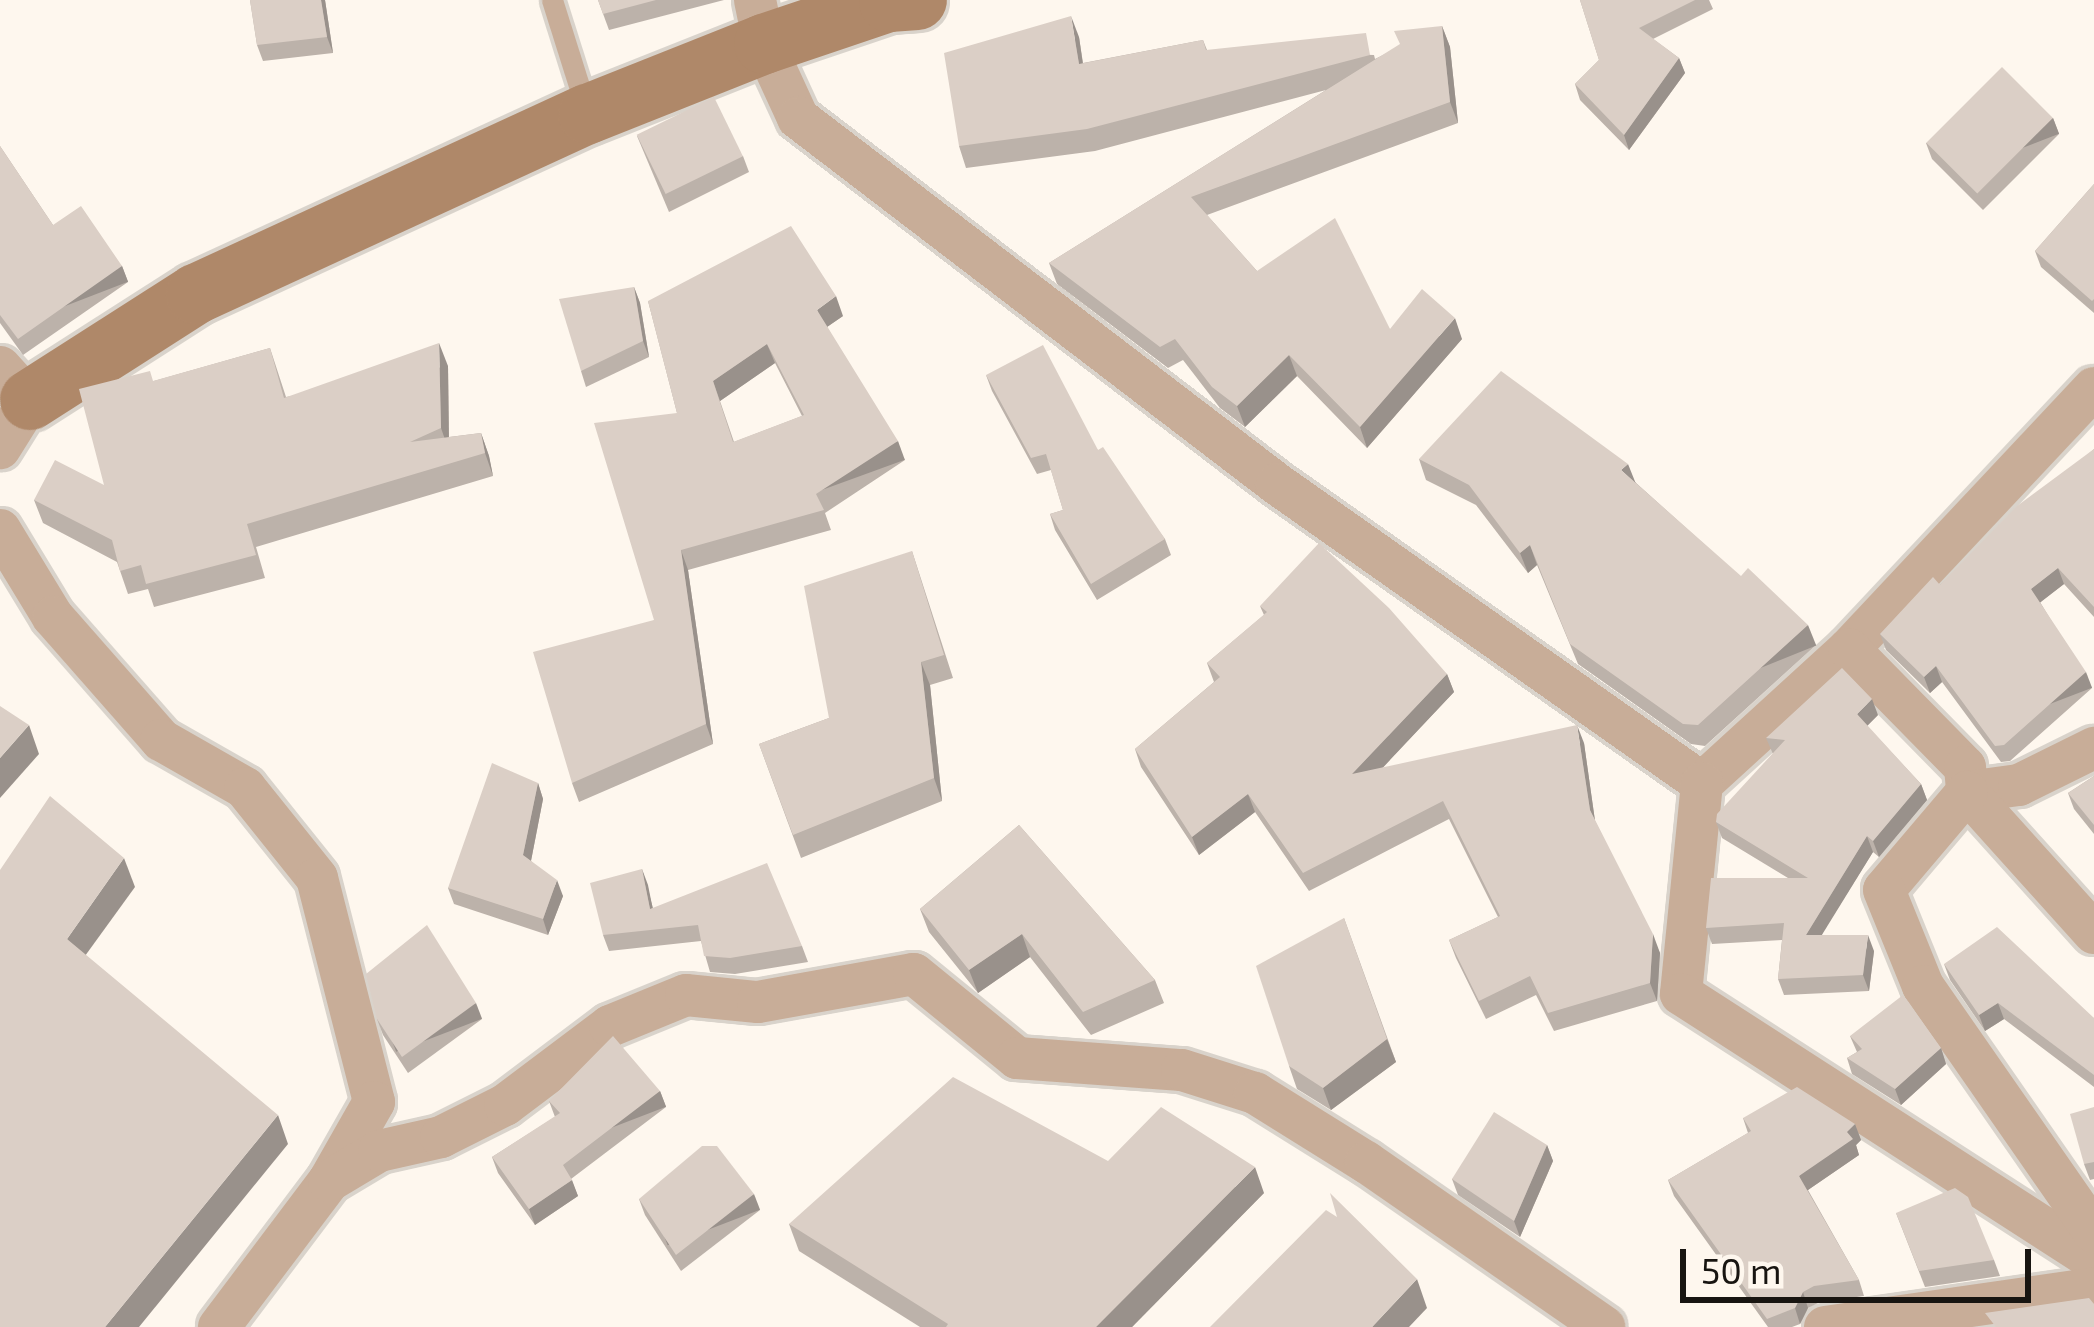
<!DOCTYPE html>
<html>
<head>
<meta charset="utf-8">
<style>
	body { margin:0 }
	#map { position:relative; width:2094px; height:1327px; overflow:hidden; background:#fef7ee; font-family:"Exo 2",sans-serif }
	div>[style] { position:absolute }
	.roads { filter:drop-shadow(3px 0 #d9d3cb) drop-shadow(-3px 0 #d9d3cb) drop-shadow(0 3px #d9d3cb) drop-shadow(0 -3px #d9d3cb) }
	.lane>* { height:21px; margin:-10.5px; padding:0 10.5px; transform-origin:10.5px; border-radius:10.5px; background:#c8ad98 }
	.street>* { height:42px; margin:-21px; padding:0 21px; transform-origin:21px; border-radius:21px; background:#c8ad98 }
	.secondary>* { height:60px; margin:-30px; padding:0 30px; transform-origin:30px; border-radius:30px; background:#af8869 }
	.wall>* { inset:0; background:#bcb2aa }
	.shaded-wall>* { inset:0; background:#99918b; transform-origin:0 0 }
	.building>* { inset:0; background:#dbcfc6; transform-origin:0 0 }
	span { translate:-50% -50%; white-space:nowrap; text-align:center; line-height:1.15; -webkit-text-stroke:9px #fef7ee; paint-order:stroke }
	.scale { position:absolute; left:1680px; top:1249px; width:351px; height:54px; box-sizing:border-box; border:6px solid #181511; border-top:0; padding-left:15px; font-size:36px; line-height:42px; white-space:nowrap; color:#181511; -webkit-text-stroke:9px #fef7ee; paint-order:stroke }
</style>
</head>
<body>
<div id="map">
	<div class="roads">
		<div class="lane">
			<i style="left:552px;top:0;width:113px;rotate:72.5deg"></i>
		</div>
		<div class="street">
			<i style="left:755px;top:0;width:45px;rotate:78.4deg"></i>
			<i style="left:764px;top:44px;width:81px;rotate:65.3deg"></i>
			<i style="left:798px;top:118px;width:603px;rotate:37.38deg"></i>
			<i style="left:1277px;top:484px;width:520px;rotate:35.13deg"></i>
			<i style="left:0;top:367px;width:45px;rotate:47.7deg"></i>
			<i style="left:30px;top:400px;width:57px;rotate:122deg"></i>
			<i style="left:2094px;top:388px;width:358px;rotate:133.2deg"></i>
			<i style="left:1849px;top:649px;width:199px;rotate:137.6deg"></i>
			<i style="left:1702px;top:783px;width:212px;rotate:95.7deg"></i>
			<i style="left:1681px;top:994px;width:491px;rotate:32.8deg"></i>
			<i style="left:0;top:530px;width:102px;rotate:58.7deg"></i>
			<i style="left:53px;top:617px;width:164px;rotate:48.7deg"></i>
			<i style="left:161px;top:740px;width:97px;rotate:29.7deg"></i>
			<i style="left:245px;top:788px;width:115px;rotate:51.3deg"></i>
			<i style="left:317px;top:878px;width:231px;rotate:75.7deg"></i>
			<i style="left:374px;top:1102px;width:91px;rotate:119.7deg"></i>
			<i style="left:329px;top:1181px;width:183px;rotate:127deg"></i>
			<i style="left:1849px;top:649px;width:165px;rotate:45.5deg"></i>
			<i style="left:1965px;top:767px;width:25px;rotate:85deg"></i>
			<i style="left:1967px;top:792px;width:52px;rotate:-7.7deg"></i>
			<i style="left:2019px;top:785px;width:84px;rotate:-26.3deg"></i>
			<i style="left:2094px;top:933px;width:190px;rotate:-132deg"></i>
			<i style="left:1967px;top:792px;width:128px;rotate:130.3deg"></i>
			<i style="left:1884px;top:890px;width:104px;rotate:67.9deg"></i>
			<i style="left:1923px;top:986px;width:300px;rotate:55.2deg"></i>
			<i style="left:329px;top:1181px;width:58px;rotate:-31deg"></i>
			<i style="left:379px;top:1151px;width:64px;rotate:-12.7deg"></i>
			<i style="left:441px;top:1137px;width:72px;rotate:-26.6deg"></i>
			<i style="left:505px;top:1105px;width:131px;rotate:-37deg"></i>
			<i style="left:610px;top:1026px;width:82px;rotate:-22.2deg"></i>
			<i style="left:686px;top:995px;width:72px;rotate:5.6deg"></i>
			<i style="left:758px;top:1002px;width:158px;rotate:-10.2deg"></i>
			<i style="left:914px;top:974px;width:133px;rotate:39.2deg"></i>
			<i style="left:1017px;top:1058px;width:165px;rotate:4.2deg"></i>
			<i style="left:1182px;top:1070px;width:77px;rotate:17.5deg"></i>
			<i style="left:1255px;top:1093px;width:131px;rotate:31.9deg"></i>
			<i style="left:1366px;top:1162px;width:290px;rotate:34.7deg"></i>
			<i style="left:1825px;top:1327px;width:272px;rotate:-8.2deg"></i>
		</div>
		<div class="secondary">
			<i style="left:30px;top:400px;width:197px;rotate:-32.6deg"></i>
			<i style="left:196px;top:294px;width:431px;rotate:-24.7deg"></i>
			<i style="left:588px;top:114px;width:189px;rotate:-21.7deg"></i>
			<i style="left:764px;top:44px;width:132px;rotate:-18.6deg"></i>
			<i style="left:889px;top:2px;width:28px;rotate:-4deg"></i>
		</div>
	</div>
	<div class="wall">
		<i style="clip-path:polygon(250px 0,325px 0,333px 53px,263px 61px,257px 45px)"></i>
		<i style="clip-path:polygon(598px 0,724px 0,609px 30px)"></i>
		<i style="clip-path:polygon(1580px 0,1709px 0,1713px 9px,1653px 39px,1679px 58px,1685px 73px,1629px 150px,1580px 100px,1575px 84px,1599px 60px)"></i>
		<i style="clip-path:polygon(1442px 26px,1450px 47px,1458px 123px,1207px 215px,1257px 271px,1390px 329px,1462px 339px,1367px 448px,1297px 376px,1245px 427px,1220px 408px,1183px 360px,1168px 368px,1057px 284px,1049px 263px,1326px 90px,1095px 151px,966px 168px,959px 146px,1079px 37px,1083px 63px,1203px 40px,1207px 50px,1374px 55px,1375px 59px)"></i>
		<i style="clip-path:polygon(2053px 118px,2059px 134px,1983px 210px,1932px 159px,1926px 143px)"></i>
		<i style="clip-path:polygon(637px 136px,743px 156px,749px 172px,669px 212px)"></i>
		<i style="clip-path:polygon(0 146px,53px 225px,122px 266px,128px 282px,23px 355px,0 323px)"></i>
		<i style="clip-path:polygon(2094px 184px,2094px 313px,2041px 267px,2035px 251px)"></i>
		<i style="clip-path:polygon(634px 287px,640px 303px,649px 357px,586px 387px,581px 371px)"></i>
		<i style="clip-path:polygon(evenodd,648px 301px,843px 316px,827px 327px,905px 460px,825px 513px,831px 530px,688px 570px,713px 744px,579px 802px,572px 783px,654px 620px,677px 413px,648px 301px,775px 363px,802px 416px,734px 442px,720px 401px,775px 363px)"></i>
		<i style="clip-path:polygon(270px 348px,286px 397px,448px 366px,449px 437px,481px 433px,489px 456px,493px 476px,256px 547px,265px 578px,154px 607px,148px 589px,128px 594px,117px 562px,43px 523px,34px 500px,104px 485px,154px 381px)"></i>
		<i style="clip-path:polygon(986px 375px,1098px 450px,1165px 539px,1171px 555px,1097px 600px,1055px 530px,1050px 514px,1063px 510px,1051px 470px,1037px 474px,992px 391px)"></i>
		<i style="clip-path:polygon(2094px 449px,2094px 617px,2064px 584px,2040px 602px,2092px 688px,2010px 761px,2001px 762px,1942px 682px,1930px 693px,1886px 650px,1880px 634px,1940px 585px)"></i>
		<i style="clip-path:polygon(1419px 459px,1635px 482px,1816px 645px,1705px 746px,1691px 744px,1578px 664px,1537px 565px,1528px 573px,1476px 505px,1426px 480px)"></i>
		<i style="clip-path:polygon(912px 551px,953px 678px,930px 685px,942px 801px,801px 858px,759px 744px,829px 718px)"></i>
		<i style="clip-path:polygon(1260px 606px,1447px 674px,1454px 692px,1382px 768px,1584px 743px,1595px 821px,1660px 953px,1657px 1001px,1554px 1031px,1536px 995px,1486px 1019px,1456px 958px,1449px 940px,1498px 917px,1449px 819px,1309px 891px,1255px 812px,1199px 855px,1141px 767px,1135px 749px,1214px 682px,1207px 663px,1264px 615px)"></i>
		<i style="clip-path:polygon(1878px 715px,1867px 726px,1921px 784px,1927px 800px,1879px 857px,1873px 852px,1821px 935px,1874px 951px,1869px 991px,1784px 995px,1778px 979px,1782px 940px,1712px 944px,1706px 928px,1788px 878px,1722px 838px,1716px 822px,1773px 754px,1766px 738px)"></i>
		<i style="clip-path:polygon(2094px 776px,2094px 834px,2074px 809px,2068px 793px)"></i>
		<i style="clip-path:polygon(538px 783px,543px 799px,531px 861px,563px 896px,548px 935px,454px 904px,448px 888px)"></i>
		<i style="clip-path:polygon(1019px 825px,1155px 980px,1164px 1003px,1091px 1035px,1030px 957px,978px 993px,929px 932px,920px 909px)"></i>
		<i style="clip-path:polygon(642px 869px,653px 908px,802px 946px,808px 962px,735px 974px,710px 972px,701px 941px,609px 951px,603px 935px)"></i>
		<i style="clip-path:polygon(1344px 918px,1396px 1062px,1331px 1110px,1297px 1089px,1289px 1066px)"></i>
		<i style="clip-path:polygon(1944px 964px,2094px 1018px,2094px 1087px,2004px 1019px,1985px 1031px,1950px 980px)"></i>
		<i style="clip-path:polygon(377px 1019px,482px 1019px,408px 1073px,383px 1035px)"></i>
		<i style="clip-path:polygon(1850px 1036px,1941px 1048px,1946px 1064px,1901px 1105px,1852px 1074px,1847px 1058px,1857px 1052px)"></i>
		<i style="clip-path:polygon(660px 1091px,666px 1107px,571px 1179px,578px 1196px,535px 1225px,498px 1173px,492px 1157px,555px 1117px,549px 1101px)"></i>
		<i style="clip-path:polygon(2094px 1107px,2094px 1179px,2090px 1180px,2084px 1164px)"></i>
		<i style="clip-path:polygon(1743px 1118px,1855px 1124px,1861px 1140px,1856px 1145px,1859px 1155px,1808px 1190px,1859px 1280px,1864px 1296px,1820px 1302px,1808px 1308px,1800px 1324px,1792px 1327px,1768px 1327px,1674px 1196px,1668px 1180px,1748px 1133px)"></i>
		<i style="clip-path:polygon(1547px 1145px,1553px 1161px,1520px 1237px,1458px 1195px,1452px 1179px)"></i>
		<i style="clip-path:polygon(1108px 1161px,1264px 1193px,1132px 1327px,920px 1327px,799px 1251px,789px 1224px)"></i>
		<i style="clip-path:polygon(639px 1199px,760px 1210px,681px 1271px,645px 1215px)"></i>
		<i style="clip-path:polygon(1896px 1213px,1994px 1260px,2000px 1276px,1925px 1287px)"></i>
	</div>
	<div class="shaded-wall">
		<i style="clip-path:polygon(321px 0,325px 0,333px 53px,327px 37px)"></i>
		<i style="clip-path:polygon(1071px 16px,1079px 37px,1086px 86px,1079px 64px)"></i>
		<i style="clip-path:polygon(1442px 26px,1450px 47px,1458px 123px,1450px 102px)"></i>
		<i style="clip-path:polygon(1679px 58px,1685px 73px,1629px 150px,1624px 135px)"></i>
		<i style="left:2053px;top:118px;width:17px;height:107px;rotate:69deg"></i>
		<i style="left:122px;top:266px;width:17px;height:127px;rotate:69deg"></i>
		<i style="clip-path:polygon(634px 287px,640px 303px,649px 357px,643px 341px)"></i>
		<i style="clip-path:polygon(836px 296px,843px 316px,824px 329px,817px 310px)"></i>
		<i style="clip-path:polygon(1455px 318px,1462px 339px,1367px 448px,1360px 427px)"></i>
		<i style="clip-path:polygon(439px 343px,448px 366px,449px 451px,441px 428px)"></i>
		<i style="clip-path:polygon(767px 344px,775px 363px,720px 401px,713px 381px)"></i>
		<i style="clip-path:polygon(1289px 355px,1297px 376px,1245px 427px,1237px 406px)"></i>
		<i style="clip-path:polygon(481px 433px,489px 456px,493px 476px,485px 453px)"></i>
		<i style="left:898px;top:441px;width:20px;height:98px;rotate:70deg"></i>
		<i style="clip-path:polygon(1628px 464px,1636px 484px,1621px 470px)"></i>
		<i style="clip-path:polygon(1530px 545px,1537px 565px,1528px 573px,1520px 553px)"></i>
		<i style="clip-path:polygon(681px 550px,688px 570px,713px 744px,706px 724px)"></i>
		<i style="clip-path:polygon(2058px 568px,2064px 584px,2037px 605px,2031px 589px)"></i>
		<i style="left:1808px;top:625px;width:22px;height:149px;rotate:68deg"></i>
		<i style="clip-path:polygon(921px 662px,930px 685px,942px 801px,934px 778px)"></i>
		<i style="clip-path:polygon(1936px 666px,1942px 682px,1930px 693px,1924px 677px)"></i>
		<i style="left:2086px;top:672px;width:17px;height:110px;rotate:69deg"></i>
		<i style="clip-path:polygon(1447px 674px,1454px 692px,1359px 793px,1352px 774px)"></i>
		<i style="clip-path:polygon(1872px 699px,1878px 715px,1863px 730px,1857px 714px)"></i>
		<i style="clip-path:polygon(29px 725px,39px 754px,0 798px,0 758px)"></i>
		<i style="clip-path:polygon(1577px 725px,1584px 743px,1596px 828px,1590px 810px)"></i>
		<i style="clip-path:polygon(538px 783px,543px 799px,529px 871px,523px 855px)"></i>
		<i style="clip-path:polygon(1921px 784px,1927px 800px,1879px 857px,1873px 841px)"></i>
		<i style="clip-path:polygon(1248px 794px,1255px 812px,1199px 855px,1192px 837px)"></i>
		<i style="clip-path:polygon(1867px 836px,1873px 852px,1812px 951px,1806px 935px)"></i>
		<i style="clip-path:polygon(124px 858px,135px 887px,77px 967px,67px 939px)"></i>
		<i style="clip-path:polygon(642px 869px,648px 885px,656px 925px,650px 909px)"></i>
		<i style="clip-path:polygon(557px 880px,563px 896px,548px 935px,543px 919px)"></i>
		<i style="clip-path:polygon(1022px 934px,1030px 957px,978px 993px,969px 970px)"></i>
		<i style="clip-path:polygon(1653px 934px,1660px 953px,1657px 1001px,1650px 983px)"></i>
		<i style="clip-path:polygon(1868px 935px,1874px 951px,1869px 991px,1863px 975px)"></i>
		<i style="left:476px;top:1003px;width:17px;height:92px;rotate:69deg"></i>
		<i style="clip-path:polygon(1998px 1003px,2004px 1019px,1985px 1031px,1979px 1015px)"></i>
		<i style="clip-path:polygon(1387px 1039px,1396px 1062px,1331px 1110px,1323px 1088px)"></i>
		<i style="clip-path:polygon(1941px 1048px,1946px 1064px,1901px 1105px,1895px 1089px)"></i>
		<i style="left:660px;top:1091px;width:17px;height:122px;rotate:69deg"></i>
		<i style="clip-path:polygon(278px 1115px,288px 1144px,139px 1327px,105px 1327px)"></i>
		<i style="clip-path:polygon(1855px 1124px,1861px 1140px,1856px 1145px,1859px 1155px,1805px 1192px,1799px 1176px)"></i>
		<i style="clip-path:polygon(1547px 1145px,1553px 1161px,1520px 1237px,1514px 1221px)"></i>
		<i style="clip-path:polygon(1255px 1167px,1264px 1193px,1132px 1327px,1096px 1327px)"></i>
		<i style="clip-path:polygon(572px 1180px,578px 1196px,535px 1225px,529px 1209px)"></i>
		<i style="left:754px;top:1194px;width:17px;height:99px;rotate:69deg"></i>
		<i style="clip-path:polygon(1417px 1279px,1427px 1308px,1409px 1327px,1372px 1327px)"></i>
		<i style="clip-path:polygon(1803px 1292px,1808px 1308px,1800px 1324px,1795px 1308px)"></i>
	</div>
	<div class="building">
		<i style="clip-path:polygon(250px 0,321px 0,327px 37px,257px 45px)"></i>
		<i style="clip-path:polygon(598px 0,656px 0,603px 14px)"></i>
		<i style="clip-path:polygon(1580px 0,1695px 0,1639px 28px,1679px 58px,1624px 135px,1575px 84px,1599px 60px)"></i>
		<i style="clip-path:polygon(1071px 16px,1079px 64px,1203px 40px,1206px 50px,1366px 33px,1370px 55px,1087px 129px,959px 146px,944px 53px)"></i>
		<i style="clip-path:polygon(1442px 26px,1450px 102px,1191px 197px,1257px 271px,1335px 218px,1390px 329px,1422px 289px,1455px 318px,1360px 427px,1289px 355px,1237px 406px,1212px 387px,1175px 339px,1160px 347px,1049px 263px,1400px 44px,1394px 31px)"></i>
		<i style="left:2002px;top:67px;width:72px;height:107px;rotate:45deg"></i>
		<i style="left:714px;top:97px;width:66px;height:86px;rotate:64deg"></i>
		<i style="clip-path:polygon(0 146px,53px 225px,81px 206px,122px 266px,18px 339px,0 315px)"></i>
		<i style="clip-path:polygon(2094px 184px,2094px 299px,2092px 301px,2035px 251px)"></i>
		<i style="clip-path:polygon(evenodd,791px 226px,836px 296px,817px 310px,898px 441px,816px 494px,824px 510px,681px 550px,706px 724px,572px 783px,533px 652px,654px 620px,594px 423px,677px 413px,648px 301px,791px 226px,767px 344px,804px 415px,733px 442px,713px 381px,767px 344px)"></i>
		<i style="clip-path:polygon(634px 287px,643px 341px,581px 371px,559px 299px)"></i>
		<i style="clip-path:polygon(439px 343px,441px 428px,410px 442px,481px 433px,485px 453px,247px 524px,256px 555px,146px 584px,141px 565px,120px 571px,112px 540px,34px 500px,55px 460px,104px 485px,79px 389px,150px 371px,153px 381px,270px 348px,284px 398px)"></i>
		<i style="clip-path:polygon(1043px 345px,1098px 450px,1103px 447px,1165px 539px,1091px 584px,1050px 514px,1063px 510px,1046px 454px,1031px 458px,986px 375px)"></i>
		<i style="clip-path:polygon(1501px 371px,1628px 464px,1621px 470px,1741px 576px,1748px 568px,1808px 625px,1698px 725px,1683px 724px,1570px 644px,1530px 545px,1520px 553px,1469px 485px,1419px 459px)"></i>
		<i style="clip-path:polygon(2094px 449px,2094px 607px,2058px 568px,2031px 589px,2086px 672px,2004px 745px,1995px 746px,1936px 666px,1924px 677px,1880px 634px,1933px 577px,1940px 585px,2017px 506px)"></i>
		<i style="clip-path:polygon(1319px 543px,1389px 608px,1447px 674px,1352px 774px,1577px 725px,1590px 810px,1653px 934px,1650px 983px,1548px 1013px,1530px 976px,1479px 1001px,1449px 940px,1500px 916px,1443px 801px,1303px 873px,1248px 794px,1192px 837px,1135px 749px,1220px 677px,1207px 663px,1267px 612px,1260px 606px)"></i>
		<i style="clip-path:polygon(912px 551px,944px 655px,921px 662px,934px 778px,793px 835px,759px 744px,829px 718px,804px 586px)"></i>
		<i style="clip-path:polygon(1842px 668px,1872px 699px,1857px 714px,1921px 784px,1873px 841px,1867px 836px,1806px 935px,1868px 935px,1863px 975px,1778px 979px,1784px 923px,1706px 928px,1711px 878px,1808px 878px,1716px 822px,1717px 814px,1785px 740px,1766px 738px)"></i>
		<i style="clip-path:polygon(0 706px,29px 725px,0 758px)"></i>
		<i style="clip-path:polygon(492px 763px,538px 783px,523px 855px,557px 880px,543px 919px,448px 888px)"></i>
		<i style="clip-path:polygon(2094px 776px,2094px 825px,2068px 793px)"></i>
		<i style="clip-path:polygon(50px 796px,124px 858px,67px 939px,278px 1115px,105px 1327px,0 1327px,0 870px)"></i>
		<i style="clip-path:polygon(1019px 825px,1155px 980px,1083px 1012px,1022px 934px,969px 970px,920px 909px)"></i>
		<i style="clip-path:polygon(767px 863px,802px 946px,730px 958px,704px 956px,698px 925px,603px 935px,590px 883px,642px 869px,650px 909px)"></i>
		<i style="clip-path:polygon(1344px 918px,1387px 1039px,1323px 1088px,1289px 1066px,1256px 966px)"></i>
		<i style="clip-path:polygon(427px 925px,476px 1003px,402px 1057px,377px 1019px,366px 974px)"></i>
		<i style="clip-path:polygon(1997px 927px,2094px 1018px,2094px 1075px,1998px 1003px,1979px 1015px,1944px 964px)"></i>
		<i style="clip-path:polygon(1903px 995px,1941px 1048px,1895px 1089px,1847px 1058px,1862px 1049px,1850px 1036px)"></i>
		<i style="clip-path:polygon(613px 1036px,660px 1091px,563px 1165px,572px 1180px,529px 1209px,492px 1157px,560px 1113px,549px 1101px)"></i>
		<i style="clip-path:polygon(953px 1077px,1108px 1161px,1161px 1107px,1255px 1167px,1096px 1327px,946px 1327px,948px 1324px,789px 1224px)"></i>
		<i style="clip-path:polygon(1797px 1087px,1855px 1124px,1847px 1132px,1853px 1139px,1799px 1176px,1859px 1280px,1814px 1286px,1803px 1292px,1795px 1308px,1767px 1319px,1668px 1180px,1751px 1131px,1743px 1118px)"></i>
		<i style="clip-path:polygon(2094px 1107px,2094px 1162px,2084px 1164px,2070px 1114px)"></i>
		<i style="clip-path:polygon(1494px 1112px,1547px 1145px,1514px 1221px,1452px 1179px)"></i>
		<i style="clip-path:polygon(702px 1146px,717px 1146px,754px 1194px,676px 1255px,639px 1199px)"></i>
		<i style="clip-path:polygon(1955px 1188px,1968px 1197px,1994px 1260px,1919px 1271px,1896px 1213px)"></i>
		<i style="clip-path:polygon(1330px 1193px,1417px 1279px,1372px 1327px,1210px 1327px,1326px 1210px,1337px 1217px)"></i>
		<i style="clip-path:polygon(2089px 1298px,2094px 1304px,2094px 1327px,1996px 1327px,1985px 1313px)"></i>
	</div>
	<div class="scale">50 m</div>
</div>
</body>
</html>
